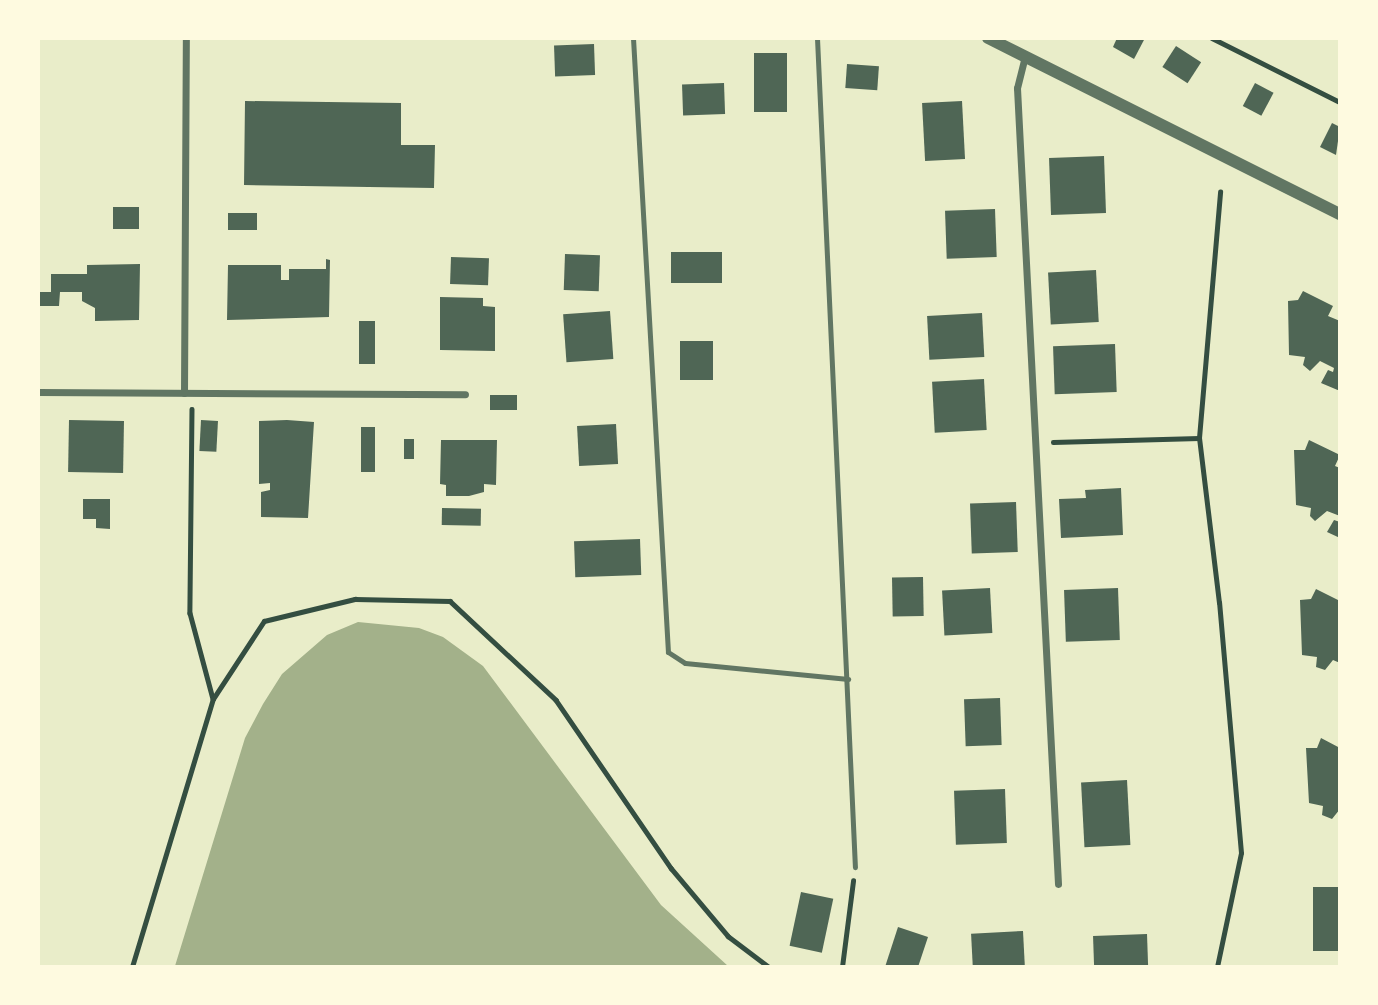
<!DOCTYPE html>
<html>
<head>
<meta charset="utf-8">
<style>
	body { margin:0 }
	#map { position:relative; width:1378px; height:1005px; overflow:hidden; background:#e9edc9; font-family:Signika,sans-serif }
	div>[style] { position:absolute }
	.water>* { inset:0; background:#a3b18a }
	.building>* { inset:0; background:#4f6655; transform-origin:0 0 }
	.path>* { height:4.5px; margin:-2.25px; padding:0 2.25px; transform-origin:2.25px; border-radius:2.25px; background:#344e41 }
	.service>* { height:5px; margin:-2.5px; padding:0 2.5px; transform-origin:2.5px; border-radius:2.5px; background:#617663 }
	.minor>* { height:7px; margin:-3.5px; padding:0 3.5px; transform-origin:3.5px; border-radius:3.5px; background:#617663 }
	.tertiary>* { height:12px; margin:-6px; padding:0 6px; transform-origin:6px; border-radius:6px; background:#617663 }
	span { translate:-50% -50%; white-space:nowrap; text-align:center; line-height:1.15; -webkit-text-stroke:6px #fefae0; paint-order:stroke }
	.frame { position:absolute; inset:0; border:40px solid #fefae0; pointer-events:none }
</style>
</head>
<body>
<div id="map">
	<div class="water">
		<i style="clip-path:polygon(358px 622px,419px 628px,443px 637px,483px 666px,661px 905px,728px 966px,175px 966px,245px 738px,263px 704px,282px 674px,327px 635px)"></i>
	</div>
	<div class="building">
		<i style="clip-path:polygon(1117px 38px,1145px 38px,1134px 59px,1113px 47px)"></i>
		<i style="left:594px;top:44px;width:31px;height:40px;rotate:88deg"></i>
		<i style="left:1176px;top:46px;width:30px;height:25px;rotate:33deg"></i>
		<i style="left:754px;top:53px;width:33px;height:59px"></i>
		<i style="left:847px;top:64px;width:32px;height:24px;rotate:4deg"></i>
		<i style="left:724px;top:83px;width:31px;height:42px;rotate:88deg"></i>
		<i style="left:1255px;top:83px;width:21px;height:26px;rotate:28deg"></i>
		<i style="clip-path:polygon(245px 101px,401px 103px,401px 145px,435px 145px,434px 188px,244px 185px)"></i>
		<i style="left:962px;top:101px;width:58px;height:40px;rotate:87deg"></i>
		<i style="clip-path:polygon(1332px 123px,1340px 127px,1336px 155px,1320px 147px)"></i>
		<i style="left:1104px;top:156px;width:57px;height:55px;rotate:88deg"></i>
		<i style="left:113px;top:207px;width:26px;height:22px"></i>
		<i style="left:995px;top:209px;width:48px;height:50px;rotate:88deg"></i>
		<i style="left:228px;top:213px;width:29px;height:17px"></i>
		<i style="left:722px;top:252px;width:31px;height:51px;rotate:90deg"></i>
		<i style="left:565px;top:254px;width:35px;height:36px;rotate:2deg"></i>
		<i style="left:451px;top:257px;width:38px;height:27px;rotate:2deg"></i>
		<i style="clip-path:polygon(326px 259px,330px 260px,329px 317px,227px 320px,228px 265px,281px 265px,281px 280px,289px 280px,289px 269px,326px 269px)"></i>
		<i style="clip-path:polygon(140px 264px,139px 320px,95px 321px,95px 308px,82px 301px,82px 292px,60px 292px,59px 306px,38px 306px,38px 292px,51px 292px,51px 274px,87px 274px,87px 265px)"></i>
		<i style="left:1096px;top:270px;width:52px;height:48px;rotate:87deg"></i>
		<i style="clip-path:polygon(1303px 291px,1333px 306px,1328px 316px,1340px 321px,1340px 391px,1321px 383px,1328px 370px,1333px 372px,1334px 368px,1320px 361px,1310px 371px,1303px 365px,1305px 357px,1289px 355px,1288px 301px,1298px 300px)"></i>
		<i style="clip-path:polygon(440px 297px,483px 298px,483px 306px,495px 307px,495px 351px,440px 350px)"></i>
		<i style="left:610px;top:311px;width:48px;height:47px;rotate:86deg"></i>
		<i style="left:982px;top:313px;width:44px;height:55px;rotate:87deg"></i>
		<i style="left:359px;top:321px;width:16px;height:43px"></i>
		<i style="left:680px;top:341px;width:33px;height:39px"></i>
		<i style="left:1115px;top:344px;width:48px;height:62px;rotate:88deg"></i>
		<i style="left:984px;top:379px;width:51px;height:52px;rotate:87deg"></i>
		<i style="left:490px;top:395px;width:27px;height:15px"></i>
		<i style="left:69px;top:420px;width:55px;height:52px;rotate:1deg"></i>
		<i style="left:201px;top:420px;width:17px;height:31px;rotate:3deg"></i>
		<i style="clip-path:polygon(287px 420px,314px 422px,308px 518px,261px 517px,261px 492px,270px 490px,270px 483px,259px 484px,259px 421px)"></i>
		<i style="left:616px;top:424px;width:40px;height:39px;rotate:87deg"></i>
		<i style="left:361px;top:427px;width:14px;height:45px"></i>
		<i style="left:404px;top:439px;width:10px;height:20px"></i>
		<i style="clip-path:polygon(441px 440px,497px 440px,496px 485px,484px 484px,484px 492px,469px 496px,446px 496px,446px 485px,440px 484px)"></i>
		<i style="clip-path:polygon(1309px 440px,1340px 455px,1335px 466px,1340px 468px,1340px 516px,1327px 511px,1315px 521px,1310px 516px,1311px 508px,1296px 505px,1294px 450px,1305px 450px)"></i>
		<i style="clip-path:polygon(1121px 488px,1123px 535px,1061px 538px,1059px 499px,1086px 498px,1085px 490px)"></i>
		<i style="clip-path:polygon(83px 499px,110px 499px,110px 529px,96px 528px,96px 519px,83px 519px)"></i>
		<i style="left:1016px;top:502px;width:50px;height:46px;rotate:88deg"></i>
		<i style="left:442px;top:508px;width:39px;height:17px;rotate:1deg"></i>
		<i style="clip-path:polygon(1334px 520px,1340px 522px,1340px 538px,1327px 532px)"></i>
		<i style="left:640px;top:539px;width:36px;height:66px;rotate:88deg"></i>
		<i style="left:923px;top:577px;width:39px;height:31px;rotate:89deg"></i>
		<i style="left:990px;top:588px;width:45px;height:48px;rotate:87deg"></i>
		<i style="left:1118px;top:588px;width:52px;height:54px;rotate:88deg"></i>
		<i style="clip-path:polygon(1316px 589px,1340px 601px,1340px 663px,1333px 660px,1325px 670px,1316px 667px,1317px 657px,1302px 655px,1300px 600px,1311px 599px)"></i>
		<i style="left:1000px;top:698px;width:47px;height:36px;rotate:88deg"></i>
		<i style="clip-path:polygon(1321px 738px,1340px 748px,1340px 809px,1332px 819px,1322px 815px,1323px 806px,1309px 803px,1306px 748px,1317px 748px)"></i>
		<i style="left:1127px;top:780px;width:65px;height:46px;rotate:87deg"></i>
		<i style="left:1005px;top:789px;width:54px;height:51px;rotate:88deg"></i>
		<i style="left:1340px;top:887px;width:64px;height:27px;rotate:90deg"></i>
		<i style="left:801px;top:892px;width:33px;height:55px;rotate:12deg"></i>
		<i style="clip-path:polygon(898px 927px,928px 937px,918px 967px,885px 967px)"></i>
		<i style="left:1023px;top:931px;width:36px;height:52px;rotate:87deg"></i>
		<i style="left:1147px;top:934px;width:33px;height:54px;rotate:88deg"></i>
	</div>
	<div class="path">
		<i style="left:1212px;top:38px;width:143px;rotate:26.6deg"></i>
		<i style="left:192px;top:409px;width:204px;rotate:90.6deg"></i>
		<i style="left:190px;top:613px;width:89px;rotate:75deg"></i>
		<i style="left:1053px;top:442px;width:146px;rotate:-1.6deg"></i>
		<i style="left:132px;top:967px;width:280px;rotate:-73.2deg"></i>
		<i style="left:213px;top:699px;width:93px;rotate:-56.8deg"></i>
		<i style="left:264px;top:621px;width:94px;rotate:-13.6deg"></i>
		<i style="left:355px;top:599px;width:95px;rotate:1.2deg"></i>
		<i style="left:450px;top:601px;width:145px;rotate:43deg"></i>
		<i style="left:556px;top:700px;width:204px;rotate:55.6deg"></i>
		<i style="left:671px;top:868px;width:89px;rotate:50deg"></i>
		<i style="left:728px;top:936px;width:51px;rotate:37.1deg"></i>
		<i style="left:842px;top:967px;width:87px;rotate:-82.7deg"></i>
		<i style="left:1217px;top:967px;width:116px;rotate:-78.1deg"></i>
		<i style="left:1241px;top:853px;width:251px;rotate:-95deg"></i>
		<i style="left:1219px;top:603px;width:166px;rotate:-96.9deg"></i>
		<i style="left:1199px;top:438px;width:247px;rotate:-85.1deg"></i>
	</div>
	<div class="service">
		<i style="left:633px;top:38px;width:615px;rotate:86.74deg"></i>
		<i style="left:668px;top:652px;width:20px;rotate:33deg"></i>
		<i style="left:685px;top:663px;width:164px;rotate:5.6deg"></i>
		<i style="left:817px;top:38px;width:830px;rotate:87.38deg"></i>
	</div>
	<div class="minor">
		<i style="left:1025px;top:56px;width:33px;rotate:104deg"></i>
		<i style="left:1017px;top:88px;width:797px;rotate:87.05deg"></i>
		<i style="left:38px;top:392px;width:427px;rotate:0.3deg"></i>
		<i style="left:184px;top:393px;width:355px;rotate:-89.7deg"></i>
	</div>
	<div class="tertiary">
		<i style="left:988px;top:38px;width:394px;rotate:26.6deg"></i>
	</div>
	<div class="frame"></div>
</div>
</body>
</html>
